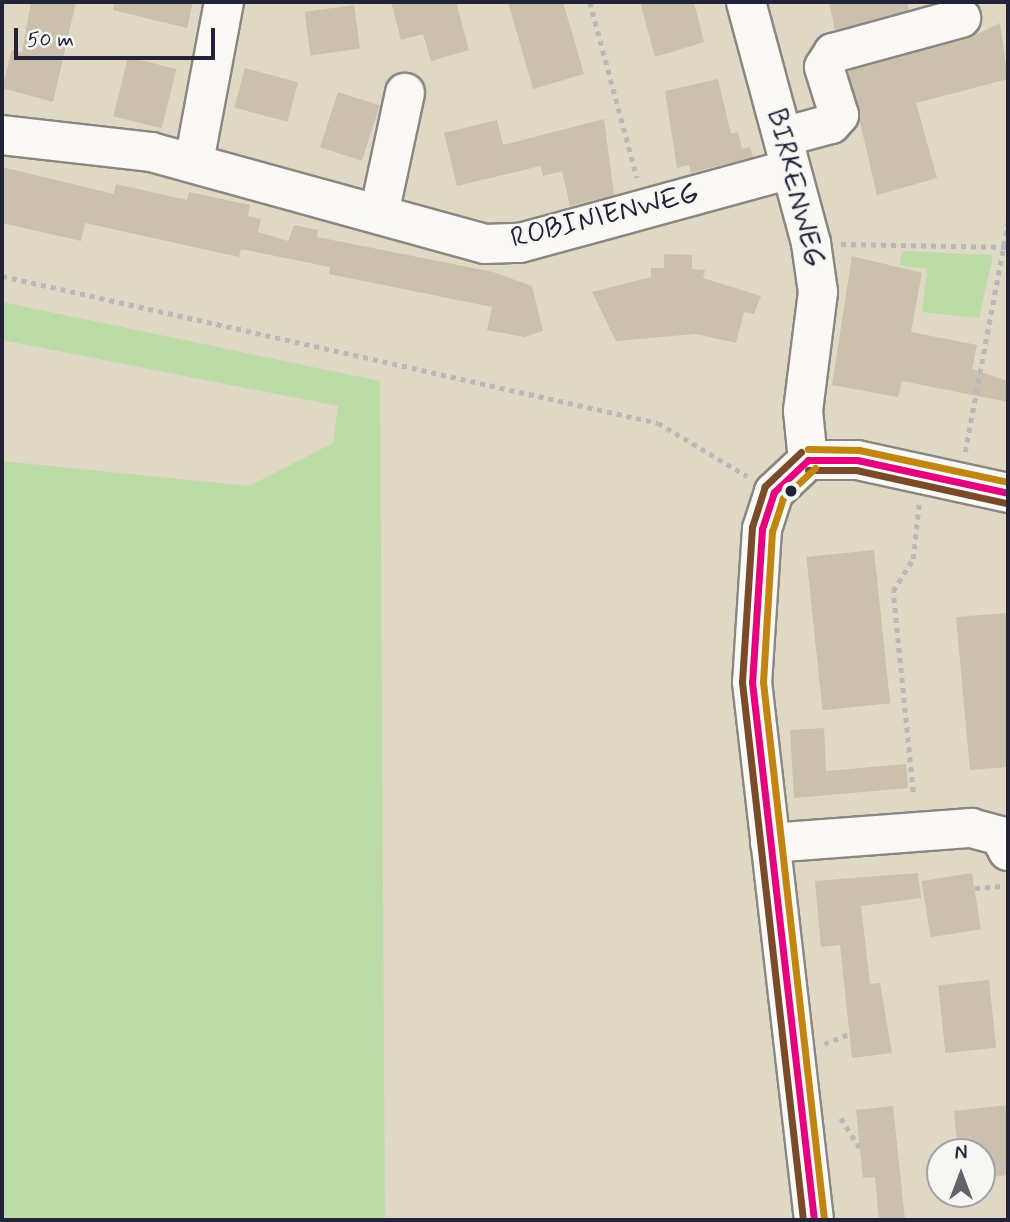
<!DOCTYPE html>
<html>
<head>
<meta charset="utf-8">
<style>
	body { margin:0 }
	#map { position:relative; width:1010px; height:1222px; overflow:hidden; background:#dfd8c4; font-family:Mynerve,sans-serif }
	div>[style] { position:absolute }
	.green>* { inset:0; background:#bddba7 }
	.building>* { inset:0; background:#cbbfad; transform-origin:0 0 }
	.path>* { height:4.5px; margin-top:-2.25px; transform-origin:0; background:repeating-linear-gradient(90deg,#bab9b8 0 5px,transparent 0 10px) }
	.roads { filter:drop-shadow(2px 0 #8a8680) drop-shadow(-2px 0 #8a8680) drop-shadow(0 2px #8a8680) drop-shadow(0 -2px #8a8680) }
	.minor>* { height:38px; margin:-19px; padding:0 19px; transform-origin:19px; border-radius:19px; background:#faf9f6 }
	.bus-1>* { height:7px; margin:-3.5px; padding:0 3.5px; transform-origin:3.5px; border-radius:3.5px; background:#e5007d }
	.bus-2>* { height:7px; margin:-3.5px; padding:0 3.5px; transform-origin:3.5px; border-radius:3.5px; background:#7a4b2a }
	.bus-3>* { height:7px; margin:-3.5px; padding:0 3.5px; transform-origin:3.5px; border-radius:3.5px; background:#c2850f }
	.dots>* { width:19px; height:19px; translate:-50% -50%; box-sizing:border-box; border:4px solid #f6f6f2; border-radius:50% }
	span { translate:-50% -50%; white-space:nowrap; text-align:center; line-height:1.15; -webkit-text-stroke:5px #f6f6f2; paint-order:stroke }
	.street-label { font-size:28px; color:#22223b }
	.frame { position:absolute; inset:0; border:4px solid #22223b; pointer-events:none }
	.north { position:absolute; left:926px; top:1138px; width:70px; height:70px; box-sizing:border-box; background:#f6f6f2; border:2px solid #a1a1a9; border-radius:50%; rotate:0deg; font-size:19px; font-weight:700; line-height:28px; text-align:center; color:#22223b }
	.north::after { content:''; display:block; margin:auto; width:24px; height:32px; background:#64626b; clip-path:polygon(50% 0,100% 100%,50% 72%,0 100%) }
	.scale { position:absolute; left:14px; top:28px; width:201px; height:32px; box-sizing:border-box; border:4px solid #22223b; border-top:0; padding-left:9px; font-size:21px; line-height:24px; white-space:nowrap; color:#22223b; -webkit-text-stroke:5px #f6f6f2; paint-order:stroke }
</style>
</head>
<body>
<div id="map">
	<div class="green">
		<i style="clip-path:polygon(902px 251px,993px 255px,979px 318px,922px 312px,927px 269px,900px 265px)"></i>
		<i style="clip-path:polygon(2px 302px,380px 381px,385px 1220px,2px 1220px,2px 461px,249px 486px,333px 443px,338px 406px,2px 340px)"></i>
	</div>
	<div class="building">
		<i style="clip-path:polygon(31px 2px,76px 2px,53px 102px,2px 88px,12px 50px,22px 53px)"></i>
		<i style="clip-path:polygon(114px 2px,193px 2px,187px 28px,113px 10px)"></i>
		<i style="clip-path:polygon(391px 2px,456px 2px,469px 50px,431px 61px,423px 34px,401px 40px)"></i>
		<i style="clip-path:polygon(508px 2px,563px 2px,584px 74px,533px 89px)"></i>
		<i style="clip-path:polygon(640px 2px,694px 2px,704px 42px,655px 57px)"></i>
		<i style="clip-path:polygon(829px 2px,907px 2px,909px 10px,835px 30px)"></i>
		<i style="left:354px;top:5px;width:44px;height:50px;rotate:82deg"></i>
		<i style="clip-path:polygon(1000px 23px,1008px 79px,916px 103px,937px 178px,877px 195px,848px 71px,967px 39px)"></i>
		<i style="left:128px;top:57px;width:50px;height:61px;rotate:14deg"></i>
		<i style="left:245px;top:68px;width:55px;height:41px;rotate:15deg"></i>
		<i style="clip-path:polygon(718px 79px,731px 134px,738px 132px,742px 149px,750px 147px,753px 157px,691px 173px,689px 165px,677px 168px,665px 91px)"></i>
		<i style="left:338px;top:92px;width:44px;height:58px;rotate:18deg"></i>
		<i style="clip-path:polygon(604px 119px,614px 195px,570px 206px,562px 171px,543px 176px,540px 166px,457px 186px,444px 133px,497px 120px,503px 145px)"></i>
		<i style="clip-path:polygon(2px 167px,114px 194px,116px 184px,187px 200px,189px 192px,250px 205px,248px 216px,261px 219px,258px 232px,288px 241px,294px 225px,318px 230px,317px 237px,493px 272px,532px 286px,543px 331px,524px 337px,487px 330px,492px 307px,329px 274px,330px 267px,241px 249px,239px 257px,85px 223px,81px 241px,2px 223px)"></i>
		<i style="clip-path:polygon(664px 254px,692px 255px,692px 269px,705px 270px,703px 278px,761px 296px,754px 314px,744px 312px,736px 343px,696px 334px,616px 341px,592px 292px,651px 277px,651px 268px,664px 268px)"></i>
		<i style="clip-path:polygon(852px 256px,922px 273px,911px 332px,977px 345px,972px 369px,1008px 381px,1008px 402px,902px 381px,898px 397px,832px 385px)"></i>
		<i style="left:874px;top:550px;width:154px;height:68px;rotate:84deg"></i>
		<i style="clip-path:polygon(1008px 613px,1008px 767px,970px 770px,956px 617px)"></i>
		<i style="clip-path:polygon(824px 728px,826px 771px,906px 764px,908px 788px,794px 798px,790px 730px)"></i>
		<i style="clip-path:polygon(918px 873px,921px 898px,861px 906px,870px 984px,880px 983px,892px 1053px,852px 1058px,840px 945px,821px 947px,815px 881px)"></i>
		<i style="left:972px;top:873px;width:57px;height:51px;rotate:81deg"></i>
		<i style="left:989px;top:980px;width:68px;height:51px;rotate:84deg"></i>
		<i style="clip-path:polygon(1008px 1105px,1008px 1175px,982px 1178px,982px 1152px,958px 1152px,954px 1111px)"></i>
		<i style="clip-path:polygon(893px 1106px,905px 1220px,879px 1220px,875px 1177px,863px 1178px,856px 1110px)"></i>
	</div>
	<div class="path">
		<i style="left:590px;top:2px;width:182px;rotate:75deg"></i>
		<i style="left:841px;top:244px;width:167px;rotate:1deg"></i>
		<i style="left:2px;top:276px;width:672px;rotate:12.63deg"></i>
		<i style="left:658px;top:423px;width:104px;rotate:30.8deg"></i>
		<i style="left:965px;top:452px;width:234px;rotate:-79.4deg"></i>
		<i style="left:913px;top:792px;width:202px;rotate:-95.7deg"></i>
		<i style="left:893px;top:591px;width:38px;rotate:-58deg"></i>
		<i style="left:913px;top:559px;width:55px;rotate:-83.8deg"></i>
		<i style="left:975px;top:888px;width:29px;rotate:-4deg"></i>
		<i style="left:824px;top:1044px;width:27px;rotate:-22deg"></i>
		<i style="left:841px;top:1118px;width:38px;rotate:58deg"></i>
	</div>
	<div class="roads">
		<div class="minor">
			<i style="left:746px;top:2px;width:250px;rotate:74.9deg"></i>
			<i style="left:811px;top:243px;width:49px;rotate:81.9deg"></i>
			<i style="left:818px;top:292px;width:120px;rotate:97.2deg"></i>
			<i style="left:803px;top:411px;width:49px;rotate:84.2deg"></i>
			<i style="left:2px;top:135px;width:150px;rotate:6.5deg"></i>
			<i style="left:151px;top:152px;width:346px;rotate:15.4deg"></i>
			<i style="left:485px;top:244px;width:35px;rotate:-2deg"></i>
			<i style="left:520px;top:243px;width:280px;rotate:-15.3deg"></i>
			<i style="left:783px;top:137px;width:50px;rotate:-15.2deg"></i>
			<i style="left:831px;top:124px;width:12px;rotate:-48deg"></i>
			<i style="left:839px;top:115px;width:50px;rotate:-107.4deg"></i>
			<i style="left:824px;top:67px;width:17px;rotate:-57deg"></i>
			<i style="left:833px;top:53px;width:133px;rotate:-15.3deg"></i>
			<i style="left:194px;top:162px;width:163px;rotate:-79.4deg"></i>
			<i style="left:379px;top:214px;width:124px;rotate:-77.9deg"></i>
			<i style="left:808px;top:460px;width:47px;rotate:136.7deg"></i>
			<i style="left:774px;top:492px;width:39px;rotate:108deg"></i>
			<i style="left:762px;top:529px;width:153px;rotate:93.7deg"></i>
			<i style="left:752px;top:682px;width:542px;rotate:83.43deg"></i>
			<i style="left:808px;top:460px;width:49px"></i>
			<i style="left:857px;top:460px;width:155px;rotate:12.3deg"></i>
			<i style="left:770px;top:843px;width:202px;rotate:-4.3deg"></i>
			<i style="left:971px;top:828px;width:30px;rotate:15deg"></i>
			<i style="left:1000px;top:836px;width:17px;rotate:62deg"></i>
		</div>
	</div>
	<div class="bus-1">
		<i style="left:808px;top:460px;width:47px;rotate:136.7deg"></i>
		<i style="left:774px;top:492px;width:39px;rotate:108deg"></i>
		<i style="left:762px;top:529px;width:153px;rotate:93.7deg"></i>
		<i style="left:752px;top:682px;width:542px;rotate:83.43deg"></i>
		<i style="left:808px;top:460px;width:49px"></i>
		<i style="left:857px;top:460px;width:155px;rotate:12.3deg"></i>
	</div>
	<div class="bus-2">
		<i style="left:801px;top:452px;width:50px;rotate:136.6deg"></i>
		<i style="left:765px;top:486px;width:43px;rotate:107.6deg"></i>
		<i style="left:752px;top:527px;width:155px;rotate:93.7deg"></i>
		<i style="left:742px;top:682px;width:541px;rotate:83.53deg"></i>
		<i style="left:808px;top:470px;width:48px"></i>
		<i style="left:856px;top:470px;width:154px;rotate:12.4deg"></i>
	</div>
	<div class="bus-3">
		<i style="left:808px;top:449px;width:51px;rotate:1.1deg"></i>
		<i style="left:859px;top:450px;width:152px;rotate:12.1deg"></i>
		<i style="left:815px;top:468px;width:44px;rotate:136.8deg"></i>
		<i style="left:783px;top:498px;width:35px;rotate:108deg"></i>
		<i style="left:772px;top:531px;width:151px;rotate:93.4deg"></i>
		<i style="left:763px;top:682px;width:540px;rotate:83.52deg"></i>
	</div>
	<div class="dots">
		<i style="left:791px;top:491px;background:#22223b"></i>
	</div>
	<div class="street-label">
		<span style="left:794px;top:188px;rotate:76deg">BIRKENWEG</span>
		<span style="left:605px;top:217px;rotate:-14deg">ROBINIENWEG</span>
	</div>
	<div class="frame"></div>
	<div class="north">N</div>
	<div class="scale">50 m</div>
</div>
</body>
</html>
